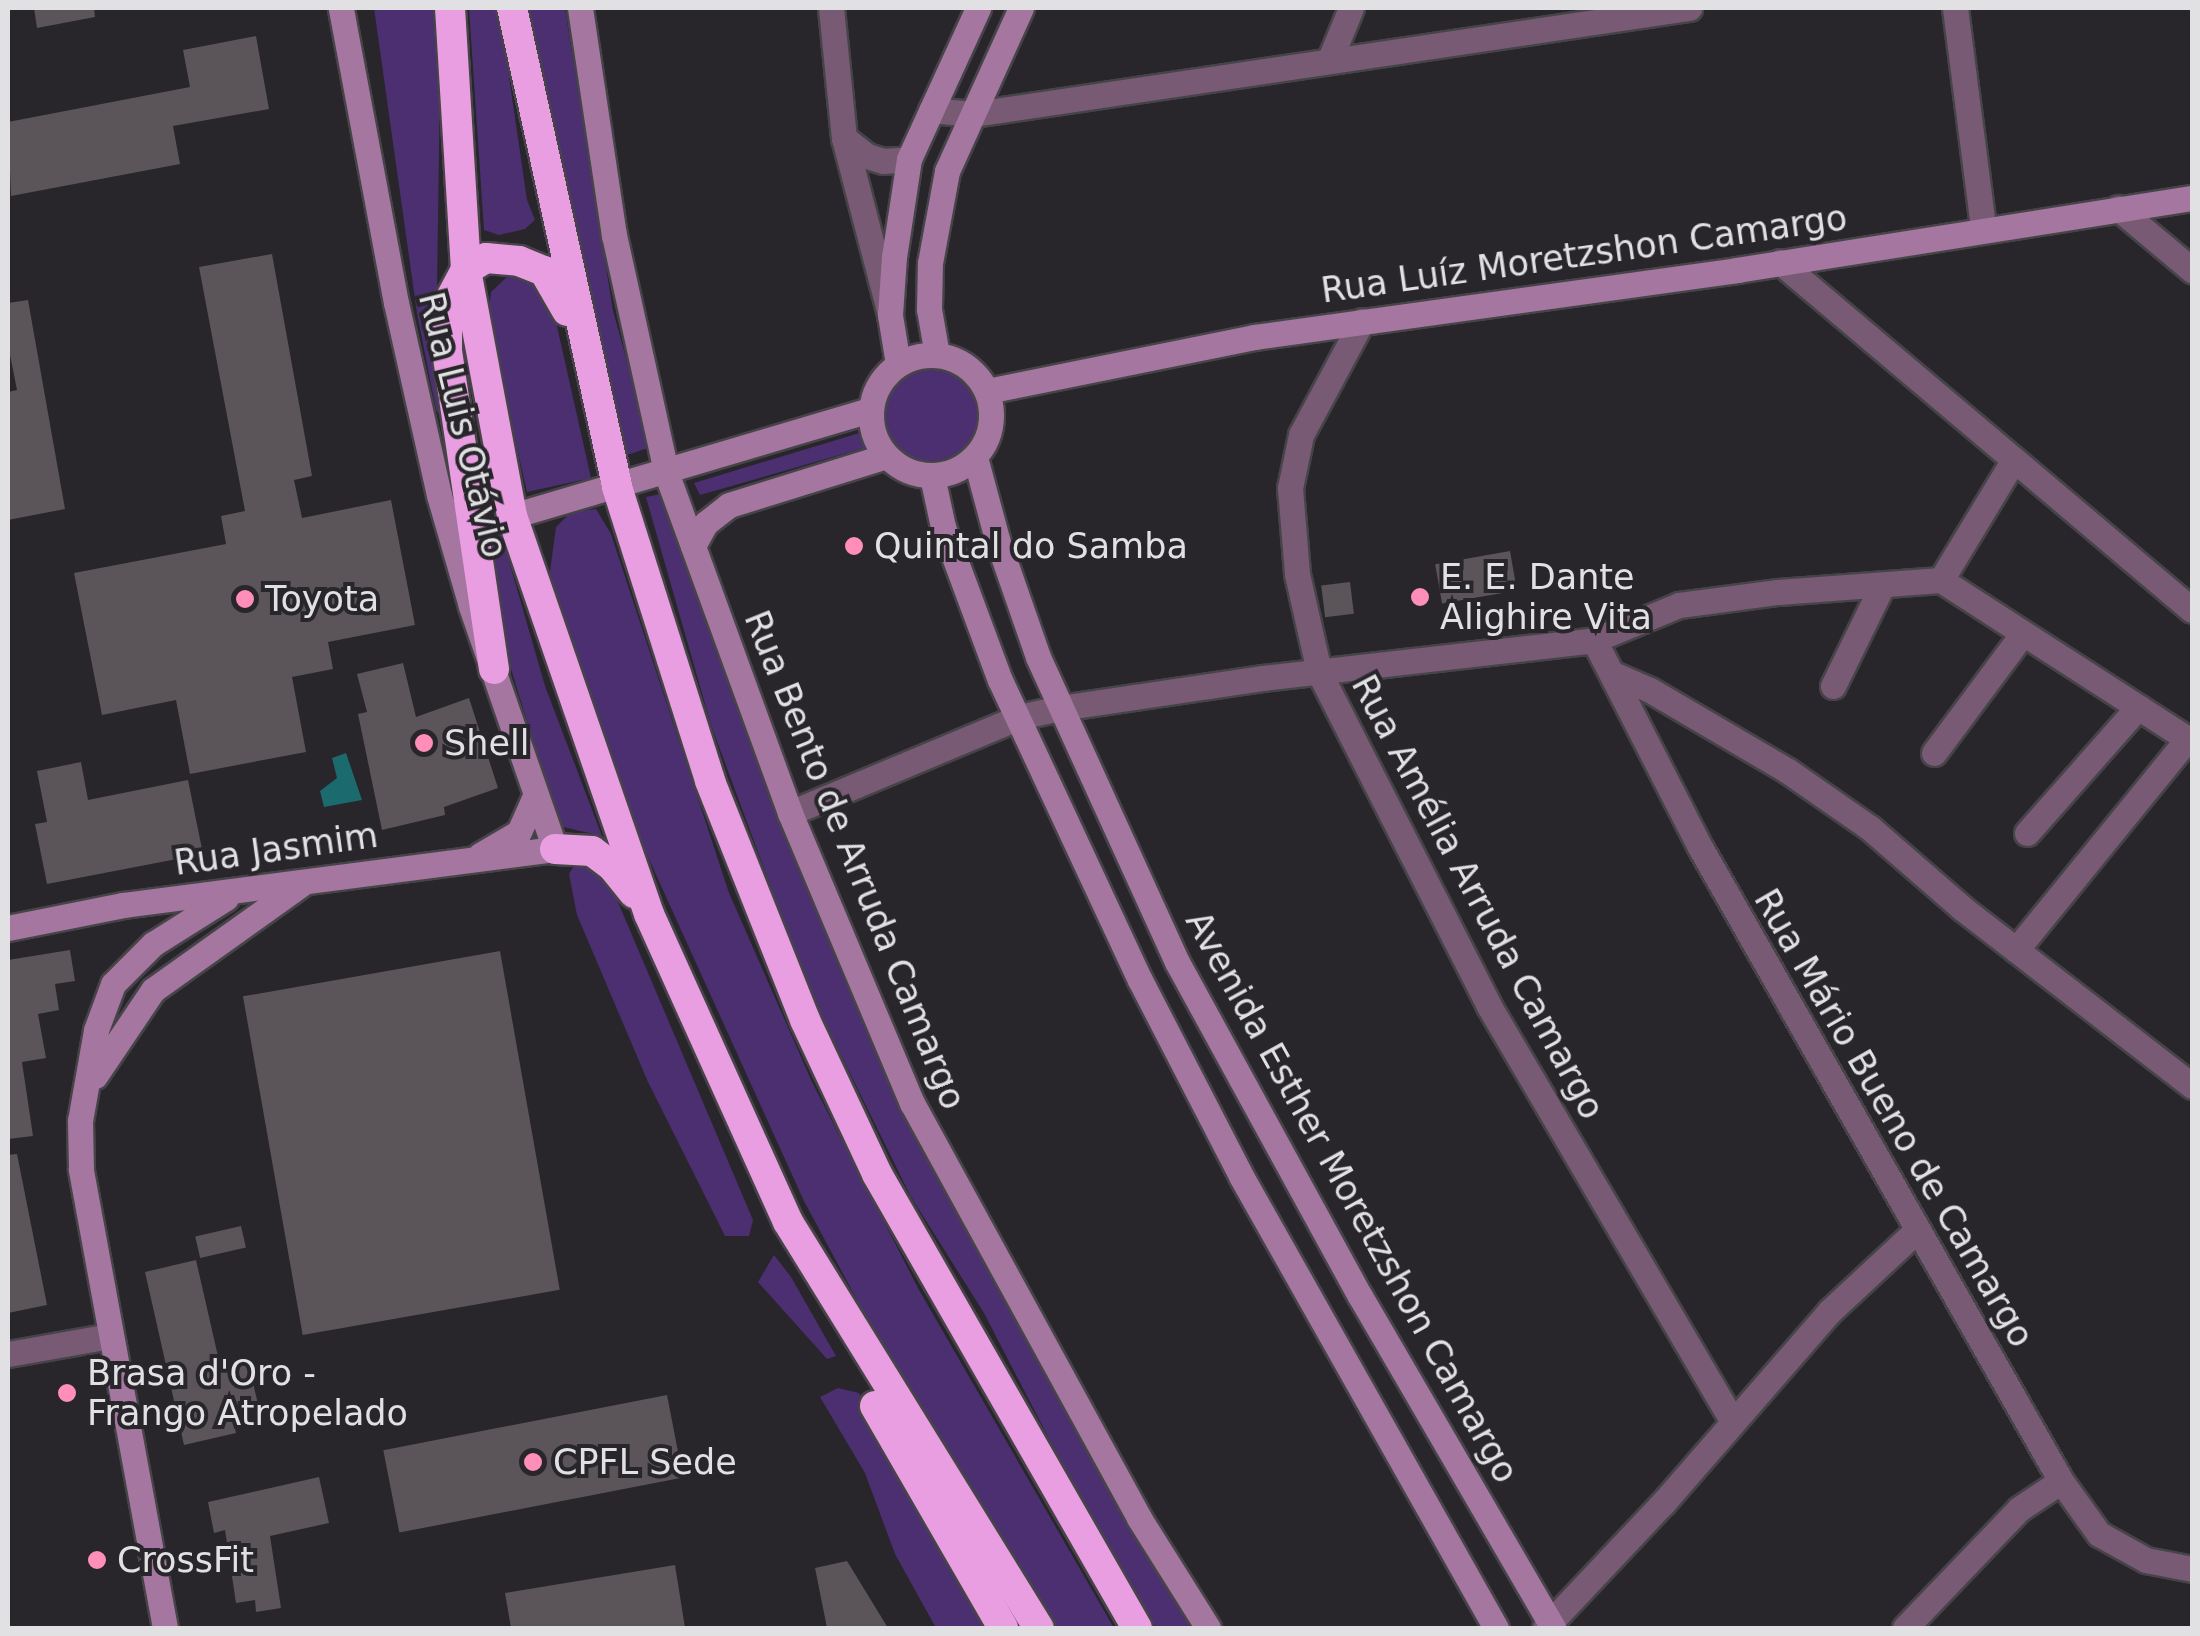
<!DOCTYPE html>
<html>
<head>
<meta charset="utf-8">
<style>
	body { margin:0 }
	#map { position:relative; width:2200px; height:1636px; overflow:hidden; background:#28262b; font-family:"DejaVu Sans",sans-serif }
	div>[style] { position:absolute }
	.green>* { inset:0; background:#4b2f71 }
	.round { border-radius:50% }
	.water>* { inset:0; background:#1b6a6e }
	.building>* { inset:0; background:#5b5458; transform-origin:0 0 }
	.roads { filter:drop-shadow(2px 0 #464448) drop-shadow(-2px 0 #464448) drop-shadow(0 2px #464448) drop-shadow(0 -2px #464448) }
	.street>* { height:25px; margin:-12.5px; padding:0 12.5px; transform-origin:12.5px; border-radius:12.5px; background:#785a74 }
	.secondary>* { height:25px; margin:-12.5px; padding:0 12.5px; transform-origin:12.5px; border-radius:12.5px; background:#a576a0 }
	.secondary>.ring { margin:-12.5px; padding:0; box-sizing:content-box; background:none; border:25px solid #a576a0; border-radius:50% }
	.highway>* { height:30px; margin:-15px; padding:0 15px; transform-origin:15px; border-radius:15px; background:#e89ee0 }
	.dots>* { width:28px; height:28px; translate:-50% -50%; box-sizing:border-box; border:5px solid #28262b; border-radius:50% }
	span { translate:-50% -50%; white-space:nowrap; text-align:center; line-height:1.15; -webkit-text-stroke:8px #28262b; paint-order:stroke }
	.street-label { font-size:35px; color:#e1e0e3 }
	.poi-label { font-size:35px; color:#e1e0e3 }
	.left { translate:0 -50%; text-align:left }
	.frame { position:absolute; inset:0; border:10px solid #e1e0e3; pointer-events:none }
</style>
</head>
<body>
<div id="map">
	<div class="green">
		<i style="clip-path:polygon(374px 8px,434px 8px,440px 84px,437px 287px,444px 422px,436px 410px,417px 313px)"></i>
		<i style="clip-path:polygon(469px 8px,499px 8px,527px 200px,535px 220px,525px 229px,499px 235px,484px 230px)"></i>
		<i style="clip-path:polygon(522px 8px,565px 8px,613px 311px,651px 447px,624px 456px)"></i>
		<i style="clip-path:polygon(510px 274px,532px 280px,552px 304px,591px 478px,527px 492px,488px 321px,491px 292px)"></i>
		<i class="round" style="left:882px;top:365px;width:96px;height:96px"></i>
		<i style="clip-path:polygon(866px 431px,871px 446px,700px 495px,694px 483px)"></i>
		<i style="clip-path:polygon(660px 494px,839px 968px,918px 1142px,1156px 1571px,1192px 1628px,1156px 1628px,1099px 1535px,984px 1313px,911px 1197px,809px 990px,711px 725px,646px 497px)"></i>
		<i style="clip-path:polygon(596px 509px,611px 534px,729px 893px,812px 1082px,919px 1290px,1114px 1628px,1056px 1628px,910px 1399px,804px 1201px,643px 846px,549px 579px,556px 527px,571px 512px)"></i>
		<i style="clip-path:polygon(498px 523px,545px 686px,602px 836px,559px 826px,497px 623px,481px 529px)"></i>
		<i style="clip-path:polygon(591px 863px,609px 881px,753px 1220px,749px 1236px,725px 1236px,648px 1082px,577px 915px,569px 874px,575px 864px)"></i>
		<i style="clip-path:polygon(774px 1255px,791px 1277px,836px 1356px,827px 1359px,758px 1282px)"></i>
		<i style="clip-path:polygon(838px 1388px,859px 1393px,989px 1628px,936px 1628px,895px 1554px,865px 1473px,820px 1397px)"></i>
	</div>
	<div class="water">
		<i style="clip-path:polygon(346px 753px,362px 800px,324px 807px,320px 791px,337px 778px,332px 758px)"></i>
	</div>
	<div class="building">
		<i style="clip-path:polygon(34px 8px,94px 8px,95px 17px,37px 28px)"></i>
		<i style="clip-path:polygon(256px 36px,269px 109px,173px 126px,180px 164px,11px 196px,8px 122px,190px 87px,183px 50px)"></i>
		<i style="clip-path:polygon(272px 254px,312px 476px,294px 480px,302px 518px,391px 500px,415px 625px,328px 642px,333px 669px,292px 677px,306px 752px,190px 774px,176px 700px,102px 715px,74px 573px,226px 544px,221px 516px,245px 511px,199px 267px)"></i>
		<i style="clip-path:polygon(28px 300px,65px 509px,8px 520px,8px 392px,17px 390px,8px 345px,8px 303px)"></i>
		<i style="left:1510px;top:551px;width:40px;height:76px;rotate:80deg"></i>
		<i style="left:1350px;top:582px;width:32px;height:29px;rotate:83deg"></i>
		<i style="clip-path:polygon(403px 663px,416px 717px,469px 698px,498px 788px,444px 807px,445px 815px,382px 830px,358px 714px,367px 712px,357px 674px)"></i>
		<i style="clip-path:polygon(81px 762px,88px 800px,188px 780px,203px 854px,47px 884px,35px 824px,47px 822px,37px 771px)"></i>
		<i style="clip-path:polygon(70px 950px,75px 981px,55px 984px,59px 1010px,38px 1014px,46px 1058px,22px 1062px,33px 1136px,8px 1139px,8px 960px)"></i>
		<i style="left:500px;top:951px;width:344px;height:261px;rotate:80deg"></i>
		<i style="clip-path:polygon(17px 1154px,47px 1305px,8px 1313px,8px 1155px)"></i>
		<i style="left:241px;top:1226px;width:22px;height:47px;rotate:77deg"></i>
		<i style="clip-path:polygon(196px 1260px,220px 1365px,247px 1358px,259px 1408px,232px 1414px,236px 1433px,184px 1445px,145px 1272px)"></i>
		<i style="left:667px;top:1395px;width:84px;height:289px;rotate:79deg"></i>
		<i style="clip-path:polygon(319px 1477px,329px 1523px,270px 1536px,281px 1608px,256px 1612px,255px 1600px,236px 1603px,225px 1530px,214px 1533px,208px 1502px)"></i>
		<i style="clip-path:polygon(847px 1561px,888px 1628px,827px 1628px,815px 1568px)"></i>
		<i style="clip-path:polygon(675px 1565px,685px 1628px,511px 1628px,505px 1593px)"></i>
	</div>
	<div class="roads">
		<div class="street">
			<i style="left:831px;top:8px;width:131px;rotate:84.3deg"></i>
			<i style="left:844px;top:138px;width:179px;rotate:75.4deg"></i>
			<i style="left:1955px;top:8px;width:222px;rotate:82.7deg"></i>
			<i style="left:1330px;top:59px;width:55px;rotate:-67.6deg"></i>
			<i style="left:931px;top:110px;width:43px;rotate:5.3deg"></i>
			<i style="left:974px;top:114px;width:723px;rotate:-8.43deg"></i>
			<i style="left:844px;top:138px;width:29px;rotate:38deg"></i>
			<i style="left:867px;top:156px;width:17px;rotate:17deg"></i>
			<i style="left:883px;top:161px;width:26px;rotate:-4deg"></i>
			<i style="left:2118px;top:208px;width:97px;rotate:40deg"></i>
			<i style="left:1780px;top:262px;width:539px;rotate:40.19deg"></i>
			<i style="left:1362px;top:321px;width:129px;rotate:118.2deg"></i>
			<i style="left:1301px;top:435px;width:54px;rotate:101.7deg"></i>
			<i style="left:1290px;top:488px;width:86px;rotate:85.3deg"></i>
			<i style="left:1297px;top:574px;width:100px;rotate:77.3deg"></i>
			<i style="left:1319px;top:672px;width:375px;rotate:63deg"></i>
			<i style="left:1489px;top:1006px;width:481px;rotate:59.6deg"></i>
			<i style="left:1941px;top:580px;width:299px;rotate:32.8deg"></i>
			<i style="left:1941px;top:580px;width:139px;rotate:-58.8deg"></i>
			<i style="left:1594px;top:640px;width:233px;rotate:62.9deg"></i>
			<i style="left:1700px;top:847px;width:730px;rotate:60.34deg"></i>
			<i style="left:2061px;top:1481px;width:65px;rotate:54.4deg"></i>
			<i style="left:2099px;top:1534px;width:54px;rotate:29deg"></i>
			<i style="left:2146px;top:1560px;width:47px;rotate:11.1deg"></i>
			<i style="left:1613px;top:674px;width:40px;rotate:23.4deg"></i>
			<i style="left:1650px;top:690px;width:160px;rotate:30.4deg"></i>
			<i style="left:1788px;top:771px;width:100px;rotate:34.8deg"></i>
			<i style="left:1870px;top:828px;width:122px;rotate:41deg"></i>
			<i style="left:1962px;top:908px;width:291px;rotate:37.7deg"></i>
			<i style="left:1833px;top:686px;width:111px;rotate:-63.9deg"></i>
			<i style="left:1934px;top:753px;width:149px;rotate:-53.4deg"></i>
			<i style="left:790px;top:813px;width:248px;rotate:-22.7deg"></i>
			<i style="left:1019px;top:717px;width:42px;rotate:-12.4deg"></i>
			<i style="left:1060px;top:708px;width:205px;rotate:-8.4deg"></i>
			<i style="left:1263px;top:678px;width:333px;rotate:-6.5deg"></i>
			<i style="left:1594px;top:640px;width:92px;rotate:-22.4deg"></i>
			<i style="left:1679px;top:605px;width:100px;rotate:-7.5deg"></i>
			<i style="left:1778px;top:592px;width:163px;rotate:-4.2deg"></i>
			<i style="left:2027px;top:833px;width:168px;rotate:-48.6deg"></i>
			<i style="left:2016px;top:950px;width:273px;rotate:-50.9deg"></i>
			<i style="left:8px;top:1354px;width:104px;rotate:-10deg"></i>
			<i style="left:1545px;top:1628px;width:172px;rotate:-46.7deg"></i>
			<i style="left:1663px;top:1503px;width:254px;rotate:-49deg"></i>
			<i style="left:1830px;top:1311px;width:116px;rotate:-42.9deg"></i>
			<i style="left:1905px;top:1628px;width:165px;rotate:-46.2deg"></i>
			<i style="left:2019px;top:1509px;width:50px;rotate:-33.7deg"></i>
		</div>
		<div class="secondary">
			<i style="left:580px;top:8px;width:230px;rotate:81.5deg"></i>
			<i style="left:614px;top:235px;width:243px;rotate:77.6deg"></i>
			<i style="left:666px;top:472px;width:363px;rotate:70deg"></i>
			<i style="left:790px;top:813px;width:315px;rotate:67.2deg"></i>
			<i style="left:912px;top:1103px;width:473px;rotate:61.3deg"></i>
			<i style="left:1139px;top:1518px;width:130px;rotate:57.9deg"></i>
			<i class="ring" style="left:871px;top:355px;width:95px;height:95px"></i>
			<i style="left:937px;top:355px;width:47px;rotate:-99.9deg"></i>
			<i style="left:929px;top:309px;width:46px;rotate:-88.8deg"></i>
			<i style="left:930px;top:263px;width:94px;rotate:-79.5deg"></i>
			<i style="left:947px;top:171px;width:179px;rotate:-65.6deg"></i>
			<i style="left:898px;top:364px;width:50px;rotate:-99.3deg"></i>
			<i style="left:890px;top:315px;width:58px;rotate:-86.1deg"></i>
			<i style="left:894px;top:257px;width:99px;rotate:-81.3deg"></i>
			<i style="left:909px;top:159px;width:166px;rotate:-65.4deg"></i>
			<i style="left:987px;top:391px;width:273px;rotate:-11.4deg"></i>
			<i style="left:1255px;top:337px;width:487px;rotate:-7.9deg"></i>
			<i style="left:1737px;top:270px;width:461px;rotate:-9deg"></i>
			<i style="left:975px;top:457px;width:85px;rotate:75deg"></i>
			<i style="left:997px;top:539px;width:125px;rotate:70.8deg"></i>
			<i style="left:1038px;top:657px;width:335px;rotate:65.5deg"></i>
			<i style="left:1177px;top:962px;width:381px;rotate:61.3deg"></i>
			<i style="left:1360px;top:1296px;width:384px;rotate:59.8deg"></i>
			<i style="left:932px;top:476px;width:52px;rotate:77.8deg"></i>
			<i style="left:943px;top:527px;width:163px;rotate:69.6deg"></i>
			<i style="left:1000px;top:680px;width:331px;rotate:65deg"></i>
			<i style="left:1140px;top:980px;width:220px;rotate:62.7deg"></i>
			<i style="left:1241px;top:1176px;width:519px;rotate:60.57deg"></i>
			<i style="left:512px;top:516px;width:373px;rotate:-16.5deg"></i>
			<i style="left:693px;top:546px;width:26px;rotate:-61deg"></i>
			<i style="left:706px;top:523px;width:29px;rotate:-38deg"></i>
			<i style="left:729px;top:505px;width:164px;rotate:-17.3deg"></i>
			<i style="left:480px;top:855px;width:45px;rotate:-30.5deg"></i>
			<i style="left:519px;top:832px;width:39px;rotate:-66deg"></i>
			<i style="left:8px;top:928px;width:117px;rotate:-11.3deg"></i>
			<i style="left:123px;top:905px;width:436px;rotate:-7.4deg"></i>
			<i style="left:555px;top:849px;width:257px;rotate:-109.1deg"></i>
			<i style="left:471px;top:606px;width:116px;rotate:-106.1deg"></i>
			<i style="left:439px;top:495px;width:197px;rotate:-102.6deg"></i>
			<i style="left:396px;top:303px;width:300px;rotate:-100.6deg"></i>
			<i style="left:95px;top:1076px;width:104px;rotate:-56deg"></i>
			<i style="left:153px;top:990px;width:181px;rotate:-35.5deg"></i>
			<i style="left:165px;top:1628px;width:467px;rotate:-100.4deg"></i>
			<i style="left:81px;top:1169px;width:48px;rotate:-91.2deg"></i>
			<i style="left:80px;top:1121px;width:92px;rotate:-80deg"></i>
			<i style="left:96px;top:1030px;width:49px;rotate:-69.7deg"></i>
			<i style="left:113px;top:984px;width:57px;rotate:-45deg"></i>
			<i style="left:153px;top:944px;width:86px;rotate:-32.2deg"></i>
		</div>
		<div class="highway">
			<i style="left:450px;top:8px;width:262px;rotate:86.5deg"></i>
			<i style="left:466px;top:270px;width:250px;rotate:79.4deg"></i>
			<i style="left:512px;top:516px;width:421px;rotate:71deg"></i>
			<i style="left:649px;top:914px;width:338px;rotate:65.7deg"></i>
			<i style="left:788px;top:1222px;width:477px;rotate:58.3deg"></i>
			<i style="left:512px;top:8px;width:490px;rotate:77.6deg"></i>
			<i style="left:617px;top:487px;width:308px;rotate:72.4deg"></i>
			<i style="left:710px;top:781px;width:257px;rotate:68.3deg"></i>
			<i style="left:805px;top:1020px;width:170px;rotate:64.9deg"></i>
			<i style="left:877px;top:1174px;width:523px;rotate:60.2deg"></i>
			<i style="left:494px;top:669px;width:321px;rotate:-98.4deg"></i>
			<i style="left:447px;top:351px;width:46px;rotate:-90deg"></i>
			<i style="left:447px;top:305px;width:40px;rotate:-62deg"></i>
			<i style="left:466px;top:270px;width:23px;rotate:-31deg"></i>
			<i style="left:486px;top:258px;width:33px;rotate:5deg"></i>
			<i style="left:519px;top:261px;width:27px;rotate:22deg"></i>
			<i style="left:544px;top:271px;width:46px;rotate:60.1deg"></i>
			<i style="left:555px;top:849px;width:37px;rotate:3deg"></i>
			<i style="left:592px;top:851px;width:25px;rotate:37deg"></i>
			<i style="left:612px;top:866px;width:35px;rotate:51deg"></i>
			<i style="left:875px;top:1406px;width:256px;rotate:60deg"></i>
		</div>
	</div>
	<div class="dots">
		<i style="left:854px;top:546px;background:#ff8eb9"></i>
		<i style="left:1420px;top:597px;background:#ff8eb9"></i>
		<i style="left:245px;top:599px;background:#ff8eb9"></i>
		<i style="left:424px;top:743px;background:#ff8eb9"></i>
		<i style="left:67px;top:1393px;background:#ff8eb9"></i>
		<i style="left:533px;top:1462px;background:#ff8eb9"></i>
		<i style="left:97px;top:1560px;background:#ff8eb9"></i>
	</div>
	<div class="street-label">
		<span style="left:1584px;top:254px;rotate:-8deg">Rua Luíz Moretzshon Camargo</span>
		<span style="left:463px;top:425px;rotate:76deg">Rua Luis Otávio</span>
		<span style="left:276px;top:849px;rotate:-8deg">Rua Jasmim</span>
		<span style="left:855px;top:860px;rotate:68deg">Rua Bento de Arruda Camargo</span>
		<span style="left:1478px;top:897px;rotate:62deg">Rua Amélia Arruda Camargo</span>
		<span style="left:1894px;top:1118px;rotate:60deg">Rua Mário Bueno de Camargo</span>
		<span style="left:1352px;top:1197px;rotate:61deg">Avenida Esther Moretzshon Camargo</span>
	</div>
	<div class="poi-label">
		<span class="left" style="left:874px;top:546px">Quintal do Samba</span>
		<span class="left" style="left:1440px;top:597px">E. E. Dante<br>Alighire Vita</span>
		<span class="left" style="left:265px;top:599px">Toyota</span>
		<span class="left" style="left:444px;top:743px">Shell</span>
		<span class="left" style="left:87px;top:1393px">Brasa d'Oro -<br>Frango Atropelado</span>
		<span class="left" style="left:553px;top:1462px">CPFL Sede</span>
		<span class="left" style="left:117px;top:1560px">CrossFit</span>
	</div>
	<div class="frame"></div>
</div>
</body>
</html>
